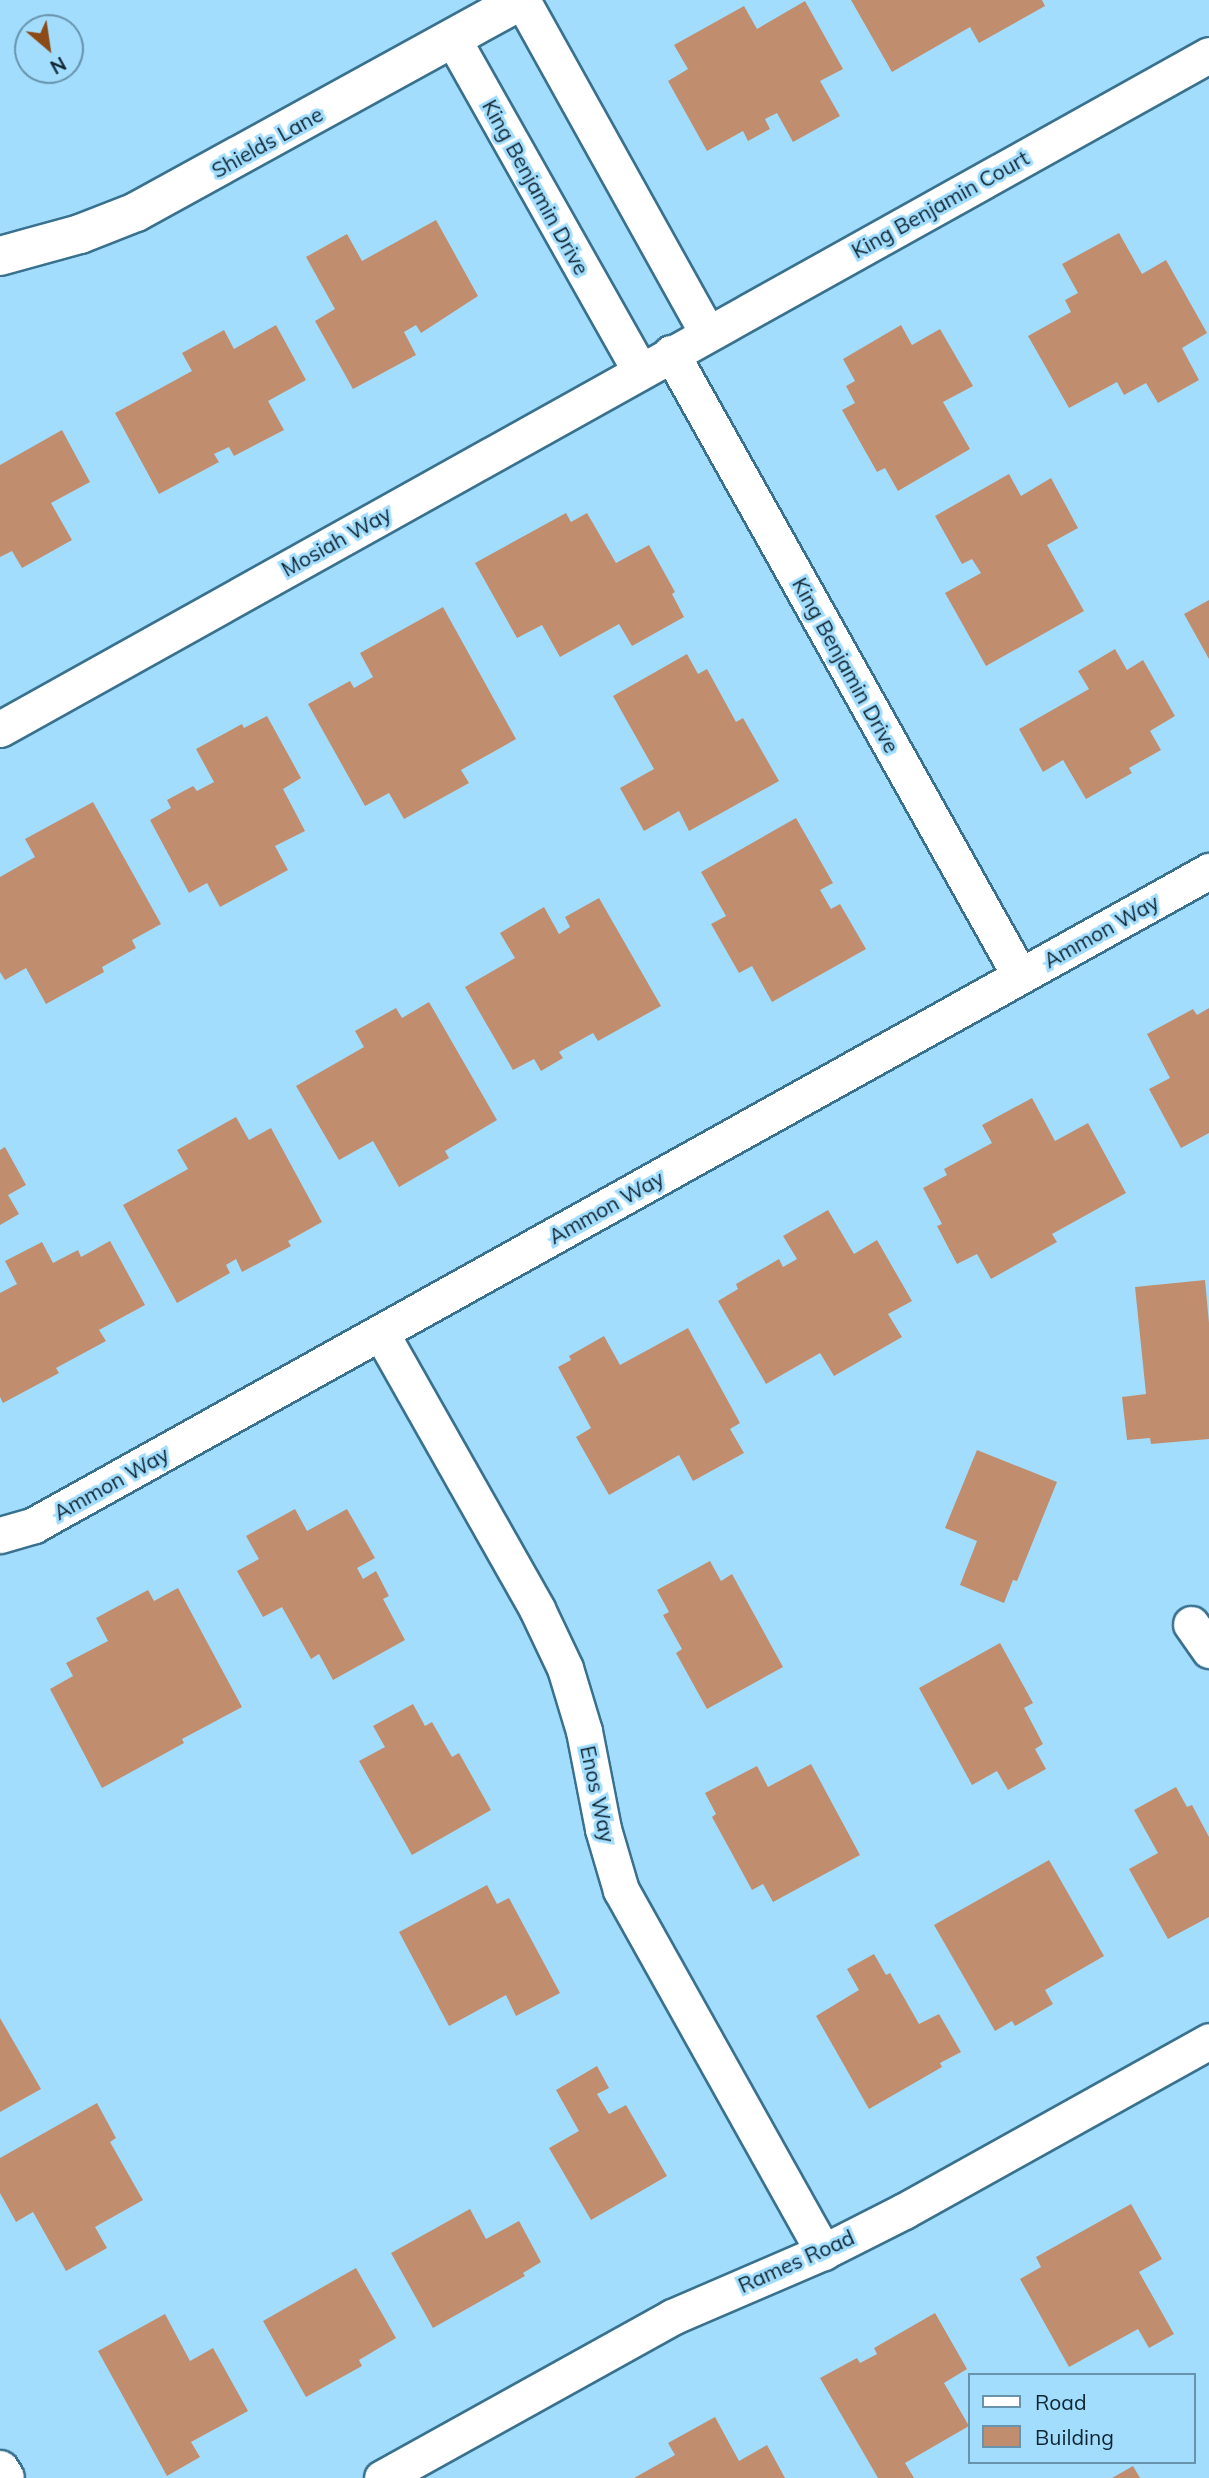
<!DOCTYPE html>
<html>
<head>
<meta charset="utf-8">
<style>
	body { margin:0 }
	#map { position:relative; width:1209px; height:2478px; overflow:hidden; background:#a3ddfe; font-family:Mulish,sans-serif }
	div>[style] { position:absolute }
	.building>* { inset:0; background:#c08e6e }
	.roads { filter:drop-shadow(2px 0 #39718e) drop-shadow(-2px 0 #39718e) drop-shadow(0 2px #39718e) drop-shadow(0 -2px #39718e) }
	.street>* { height:35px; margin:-17.5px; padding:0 17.5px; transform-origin:17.5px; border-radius:17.5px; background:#fff }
	.secondary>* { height:38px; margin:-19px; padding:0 19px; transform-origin:19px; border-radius:19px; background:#fff }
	span { translate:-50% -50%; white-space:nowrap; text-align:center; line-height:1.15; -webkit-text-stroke:6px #a3ddfe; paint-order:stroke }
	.street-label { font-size:21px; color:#0e2632 }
	.legend { position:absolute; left:968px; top:2373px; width:228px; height:91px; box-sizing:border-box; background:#a3ddfe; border:2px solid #6794ac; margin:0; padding:9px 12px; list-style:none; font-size:21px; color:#0e2632 }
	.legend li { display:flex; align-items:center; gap:14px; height:35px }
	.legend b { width:35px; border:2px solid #6794ac }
	.north { position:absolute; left:14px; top:14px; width:70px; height:70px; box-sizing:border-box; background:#a3ddfe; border:2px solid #6794ac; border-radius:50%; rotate:151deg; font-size:19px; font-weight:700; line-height:28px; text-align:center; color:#0e2632 }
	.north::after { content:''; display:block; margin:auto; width:24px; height:32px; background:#8b4a16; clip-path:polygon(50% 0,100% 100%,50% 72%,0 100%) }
</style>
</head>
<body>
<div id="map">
	<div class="building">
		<i style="clip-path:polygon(851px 0,1042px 0,1045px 6px,979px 43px,970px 27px,892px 72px)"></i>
		<i style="clip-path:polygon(805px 1px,843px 69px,820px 81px,840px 116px,793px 142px,777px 113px,765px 119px,770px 129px,748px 141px,743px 131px,707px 151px,668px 81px,688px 69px,674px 45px,744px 6px,757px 29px)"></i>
		<i style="clip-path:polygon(436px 220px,478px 296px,421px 333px,416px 325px,404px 332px,416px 355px,353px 389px,315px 321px,335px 309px,306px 257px,347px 234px,362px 261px)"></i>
		<i style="clip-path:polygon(1119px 233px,1142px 274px,1166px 260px,1207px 333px,1182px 348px,1199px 380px,1158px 403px,1146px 383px,1124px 395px,1117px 382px,1069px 408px,1028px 336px,1071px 312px,1065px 300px,1078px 293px,1062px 264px)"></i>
		<i style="clip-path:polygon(276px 325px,306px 380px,268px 401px,284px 430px,234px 456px,229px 447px,214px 454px,219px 462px,159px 494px,115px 413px,192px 371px,182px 353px,224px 330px,234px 349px)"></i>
		<i style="clip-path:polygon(901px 325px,912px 345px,940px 329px,973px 386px,943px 402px,970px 449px,898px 491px,885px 468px,877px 472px,842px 410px,855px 403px,846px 386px,855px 381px,843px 359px)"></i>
		<i style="clip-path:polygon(62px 430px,90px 482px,51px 503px,72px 540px,22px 568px,12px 551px,0 557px,0 465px)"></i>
		<i style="clip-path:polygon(1009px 474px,1021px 496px,1051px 478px,1078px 528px,1047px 545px,1084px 611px,986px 666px,945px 593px,981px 573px,972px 559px,962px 564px,935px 516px)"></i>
		<i style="clip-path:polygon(566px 513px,571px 522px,587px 513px,616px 563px,649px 545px,675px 592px,672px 594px,684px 617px,632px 646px,619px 624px,560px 657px,542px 625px,517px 638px,475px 563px)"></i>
		<i style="clip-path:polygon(1209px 600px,1209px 659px,1184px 614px)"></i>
		<i style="clip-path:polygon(443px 607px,516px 739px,461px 770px,469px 783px,404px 819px,389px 793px,365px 806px,308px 704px,350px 681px,354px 688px,373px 677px,360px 653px)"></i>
		<i style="clip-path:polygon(1115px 649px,1127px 670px,1143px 660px,1175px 716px,1150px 731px,1161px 750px,1129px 768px,1132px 773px,1086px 799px,1063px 760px,1043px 772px,1019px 729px,1089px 689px,1078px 671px)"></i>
		<i style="clip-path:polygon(687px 654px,698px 674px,707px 669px,736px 722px,743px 718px,779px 781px,689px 831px,679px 811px,644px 831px,620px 788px,654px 769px,613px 696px)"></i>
		<i style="clip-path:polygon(267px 716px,301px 778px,283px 789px,305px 831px,275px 846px,288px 870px,220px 907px,207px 883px,189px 893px,150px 820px,171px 808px,167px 800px,193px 786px,197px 791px,214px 782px,196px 749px,242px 724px,244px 728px)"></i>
		<i style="clip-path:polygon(93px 802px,161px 924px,132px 940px,136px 948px,102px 967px,104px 972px,46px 1004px,26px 968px,5px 980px,0 972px,0 877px,35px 857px,25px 839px)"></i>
		<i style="clip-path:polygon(796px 818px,833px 883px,820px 890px,831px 909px,840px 904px,866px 949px,772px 1002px,752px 966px,739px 973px,711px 924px,726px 916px,701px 872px)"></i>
		<i style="clip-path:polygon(599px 898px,661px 1006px,598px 1041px,593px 1033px,559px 1052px,563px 1058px,541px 1071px,534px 1059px,513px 1070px,465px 987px,515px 958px,500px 933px,544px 907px,559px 934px,570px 927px,565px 917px)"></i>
		<i style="clip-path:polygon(429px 1002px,497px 1120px,445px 1151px,449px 1158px,399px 1187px,373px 1141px,339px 1160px,296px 1086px,364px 1047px,355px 1031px,396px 1008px,402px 1018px)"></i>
		<i style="clip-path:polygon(1209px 1008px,1209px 1133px,1181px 1148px,1149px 1089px,1170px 1078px,1147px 1034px,1193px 1009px,1197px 1015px)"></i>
		<i style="clip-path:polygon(1032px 1098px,1055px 1141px,1088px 1123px,1126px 1193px,1052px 1234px,1057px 1242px,991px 1279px,977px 1254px,957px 1264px,937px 1226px,942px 1224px,923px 1188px,947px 1175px,944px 1169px,992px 1143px,982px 1125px)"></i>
		<i style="clip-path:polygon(236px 1117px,249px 1140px,271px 1128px,322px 1222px,288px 1241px,291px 1246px,242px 1272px,236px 1259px,226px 1265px,230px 1273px,177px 1303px,123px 1205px,188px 1169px,177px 1150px)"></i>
		<i style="clip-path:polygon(5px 1147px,26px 1185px,8px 1195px,19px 1214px,0 1225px,0 1150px)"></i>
		<i style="clip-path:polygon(828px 1210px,854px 1254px,877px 1240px,912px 1301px,888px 1314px,902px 1337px,834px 1376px,820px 1353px,766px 1384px,718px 1301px,738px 1289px,736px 1284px,779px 1259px,783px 1267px,797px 1259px,783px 1236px)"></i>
		<i style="clip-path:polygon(110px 1241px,145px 1305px,99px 1330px,106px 1341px,56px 1368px,59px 1373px,3px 1403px,0 1397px,0 1293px,17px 1284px,5px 1261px,42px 1242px,53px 1263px,78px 1250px,81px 1257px)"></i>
		<i style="clip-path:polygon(1205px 1280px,1209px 1323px,1209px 1439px,1151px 1444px,1150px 1438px,1127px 1440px,1122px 1397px,1146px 1394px,1135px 1287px)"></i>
		<i style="clip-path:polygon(688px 1328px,740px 1423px,730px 1429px,744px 1453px,693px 1481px,679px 1455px,609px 1495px,576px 1437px,591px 1428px,558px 1367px,571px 1360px,569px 1356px,604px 1336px,620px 1365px)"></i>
		<i style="clip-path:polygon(977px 1450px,1057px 1482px,1017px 1581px,1013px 1580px,1004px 1603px,960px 1585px,977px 1541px,945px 1528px)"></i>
		<i style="clip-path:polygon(295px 1509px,307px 1531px,347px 1509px,375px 1558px,357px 1568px,363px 1579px,376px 1571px,389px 1596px,383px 1599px,405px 1640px,333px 1680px,319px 1654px,311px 1659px,282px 1607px,263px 1617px,237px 1571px,259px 1559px,246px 1536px)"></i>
		<i style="clip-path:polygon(710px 1561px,721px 1581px,732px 1574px,783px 1667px,707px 1709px,676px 1653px,682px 1649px,663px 1615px,669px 1612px,657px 1590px)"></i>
		<i style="clip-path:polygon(178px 1588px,242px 1707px,182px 1739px,184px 1743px,102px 1788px,50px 1689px,73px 1676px,66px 1663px,108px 1641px,96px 1618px,148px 1590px,154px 1601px)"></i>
		<i style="clip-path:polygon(1000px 1643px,1033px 1703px,1024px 1708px,1043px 1744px,1035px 1749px,1046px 1769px,1008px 1790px,997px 1771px,972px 1785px,919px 1688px)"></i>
		<i style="clip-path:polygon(413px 1704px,425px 1726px,432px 1722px,452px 1757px,459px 1753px,491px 1810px,412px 1855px,359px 1761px,385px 1747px,373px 1726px)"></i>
		<i style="clip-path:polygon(811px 1764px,860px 1855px,773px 1902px,763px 1884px,752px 1890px,712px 1817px,716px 1814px,705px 1793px,757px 1766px,768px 1787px)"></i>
		<i style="clip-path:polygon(1176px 1787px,1187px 1807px,1192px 1805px,1209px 1837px,1209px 1917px,1168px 1939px,1129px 1869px,1158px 1853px,1134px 1810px)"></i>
		<i style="clip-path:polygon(1049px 1860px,1104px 1956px,1045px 1990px,1053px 2004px,1015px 2026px,1012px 2021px,995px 2031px,934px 1925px)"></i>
		<i style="clip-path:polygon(487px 1885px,497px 1904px,509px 1898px,560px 1993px,516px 2016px,506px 1995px,449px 2026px,399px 1932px)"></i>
		<i style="clip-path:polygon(874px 1954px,886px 1975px,890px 1973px,919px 2024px,939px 2014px,961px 2052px,940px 2063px,942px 2067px,869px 2109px,816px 2016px,859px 1990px,847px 1969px)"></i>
		<i style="clip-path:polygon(0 2018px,41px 2089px,0 2112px)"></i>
		<i style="clip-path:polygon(597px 2066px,609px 2088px,597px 2094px,609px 2114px,626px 2105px,667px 2176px,591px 2220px,549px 2148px,579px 2131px,556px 2090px)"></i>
		<i style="clip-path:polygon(97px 2103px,116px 2138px,110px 2142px,143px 2200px,95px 2227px,107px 2248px,66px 2271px,33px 2212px,16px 2222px,0 2193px,0 2158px)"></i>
		<i style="clip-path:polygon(1131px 2204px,1162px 2259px,1139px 2272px,1174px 2334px,1149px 2348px,1138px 2329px,1069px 2367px,1020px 2279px,1041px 2267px,1036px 2257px)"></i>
		<i style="clip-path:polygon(470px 2209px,486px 2239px,519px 2221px,541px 2262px,523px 2273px,525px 2276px,433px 2328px,391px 2253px)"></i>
		<i style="clip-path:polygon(356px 2268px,396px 2338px,359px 2360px,362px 2366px,306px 2397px,263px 2321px)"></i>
		<i style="clip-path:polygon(935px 2313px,967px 2369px,944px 2383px,969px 2426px,905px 2463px,914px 2478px,878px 2478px,820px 2378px,857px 2358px,860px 2363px,877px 2354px,874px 2348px)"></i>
		<i style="clip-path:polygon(165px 2314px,190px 2361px,213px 2348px,248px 2411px,191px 2442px,200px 2457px,167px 2476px,98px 2351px)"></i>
		<i style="clip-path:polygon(715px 2417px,739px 2461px,767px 2445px,785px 2478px,634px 2478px,675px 2455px,668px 2443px)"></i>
		<i style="clip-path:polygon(1133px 2466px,1140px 2478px,1112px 2478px)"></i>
	</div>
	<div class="roads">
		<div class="street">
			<i style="left:522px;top:0;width:381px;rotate:60.9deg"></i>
			<i style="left:453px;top:39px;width:381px;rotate:60.6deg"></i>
			<i style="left:671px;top:353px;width:714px;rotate:60.74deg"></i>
			<i style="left:0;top:729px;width:1384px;rotate:-29.14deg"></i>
			<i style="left:381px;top:1333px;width:317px;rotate:60.5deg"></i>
			<i style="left:537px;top:1609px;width:65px;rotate:64.6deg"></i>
			<i style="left:565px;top:1668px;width:66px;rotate:73.2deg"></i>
			<i style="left:584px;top:1731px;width:100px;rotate:79deg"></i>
			<i style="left:603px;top:1829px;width:64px;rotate:73.6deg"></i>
			<i style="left:621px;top:1890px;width:415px;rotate:60.8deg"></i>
			<i style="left:0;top:1535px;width:35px;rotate:-16deg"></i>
			<i style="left:34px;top:1525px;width:1345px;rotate:-29.1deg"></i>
			<i style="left:1191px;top:1624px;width:32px;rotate:55deg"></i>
			<i style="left:382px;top:2478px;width:332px;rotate:-29deg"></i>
			<i style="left:672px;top:2317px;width:164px;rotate:-23.3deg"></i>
			<i style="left:823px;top:2252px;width:91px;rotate:-26.8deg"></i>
			<i style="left:904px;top:2211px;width:349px;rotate:-29.1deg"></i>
		</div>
		<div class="secondary">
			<i style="left:0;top:256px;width:83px;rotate:-15.4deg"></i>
			<i style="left:80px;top:234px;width:60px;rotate:-21.4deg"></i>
			<i style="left:136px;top:212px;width:440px;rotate:-28.8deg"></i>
			<i style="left:0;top:2470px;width:9px;rotate:58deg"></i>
		</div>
	</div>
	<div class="street-label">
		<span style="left:267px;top:142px;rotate:-29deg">Shields Lane</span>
		<span style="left:536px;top:187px;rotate:61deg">King Benjamin Drive</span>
		<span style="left:940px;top:204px;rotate:-29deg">King Benjamin Court</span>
		<span style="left:336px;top:541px;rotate:-29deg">Mosiah Way</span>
		<span style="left:846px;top:665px;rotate:61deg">King Benjamin Drive</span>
		<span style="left:1101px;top:931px;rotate:-29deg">Ammon Way</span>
		<span style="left:606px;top:1207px;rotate:-29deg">Ammon Way</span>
		<span style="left:111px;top:1483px;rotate:-29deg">Ammon Way</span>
		<span style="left:598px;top:1794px;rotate:78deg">Enos Way</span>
		<span style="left:796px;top:2261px;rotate:-24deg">Rames Road</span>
	</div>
	<ul class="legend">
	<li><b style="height:9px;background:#fff"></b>Road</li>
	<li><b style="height:19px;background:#c08e6e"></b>Building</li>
	</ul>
	<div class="north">N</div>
</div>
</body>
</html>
